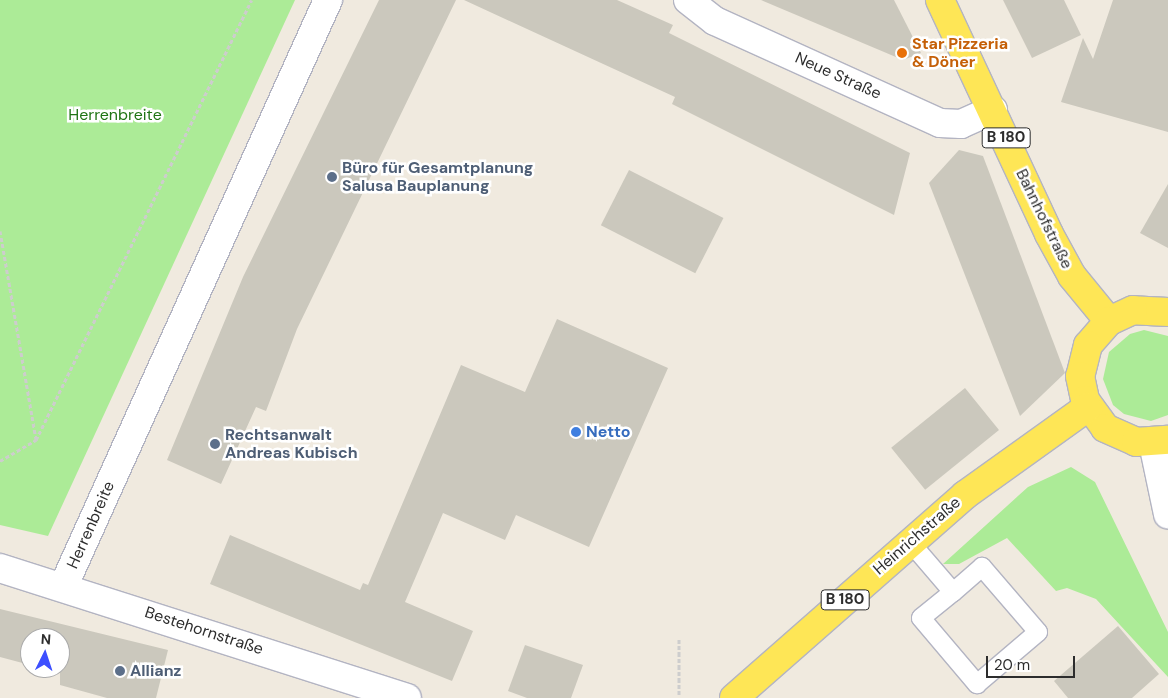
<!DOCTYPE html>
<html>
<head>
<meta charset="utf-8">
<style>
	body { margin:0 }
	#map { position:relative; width:1168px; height:698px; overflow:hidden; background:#f0eadf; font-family:"DM Sans",sans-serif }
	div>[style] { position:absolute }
	.green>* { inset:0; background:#aceb97 }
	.building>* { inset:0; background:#cbc8bd; transform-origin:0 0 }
	.path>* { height:3px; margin-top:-1.5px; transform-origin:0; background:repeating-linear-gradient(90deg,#cdcdcd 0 4px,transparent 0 6.5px) }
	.roads { filter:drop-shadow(1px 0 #b3b4c2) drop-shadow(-1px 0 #b3b4c2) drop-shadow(0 1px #b3b4c2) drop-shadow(0 -1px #b3b4c2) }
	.lane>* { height:18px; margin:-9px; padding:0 9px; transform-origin:9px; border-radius:9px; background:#fff }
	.street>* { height:28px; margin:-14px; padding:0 14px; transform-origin:14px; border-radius:14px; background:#fff }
	.primary>* { height:28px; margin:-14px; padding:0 14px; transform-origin:14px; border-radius:14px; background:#fee656 }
	.dots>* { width:14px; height:14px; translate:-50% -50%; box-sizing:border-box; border:2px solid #fff; border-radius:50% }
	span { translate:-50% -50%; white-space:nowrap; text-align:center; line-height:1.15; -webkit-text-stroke:5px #fff; paint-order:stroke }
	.shield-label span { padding:1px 4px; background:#fff; border:1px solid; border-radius:4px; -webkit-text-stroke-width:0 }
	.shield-label { font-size:15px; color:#2d2d2d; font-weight:700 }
	.food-label { font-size:16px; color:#c56008; font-weight:700 }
	.left { translate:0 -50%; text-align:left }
	.street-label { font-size:16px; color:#2d2d2d }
	.park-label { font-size:16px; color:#1f7414 }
	.service-label { font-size:16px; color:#4e5e75; font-weight:700 }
	.shop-label { font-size:16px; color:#366cbe; font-weight:700 }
	.north { position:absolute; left:20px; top:628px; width:50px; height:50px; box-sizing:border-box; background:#fff; border:1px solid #ababab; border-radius:50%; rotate:4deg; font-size:14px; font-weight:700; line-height:20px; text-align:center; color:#2d2d2d }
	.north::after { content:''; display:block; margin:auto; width:18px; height:22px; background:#3d4fff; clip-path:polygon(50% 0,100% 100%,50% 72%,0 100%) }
	.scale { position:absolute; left:986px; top:656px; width:89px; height:22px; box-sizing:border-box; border:2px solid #2d2d2d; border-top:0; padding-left:6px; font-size:15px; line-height:18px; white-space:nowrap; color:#2d2d2d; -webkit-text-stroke:4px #fff; paint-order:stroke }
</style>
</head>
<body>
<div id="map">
	<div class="green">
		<i style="clip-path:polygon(0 0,295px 0,48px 536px,0 525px)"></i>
		<i style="clip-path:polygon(1144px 330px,1168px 336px,1168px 415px,1151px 421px,1124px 414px,1113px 405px,1103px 379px,1109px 352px,1130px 334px)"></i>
		<i style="clip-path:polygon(1071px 467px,1095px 482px,1168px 632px,1168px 677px,1096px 599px,1067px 588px,1056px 591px,1007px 538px,959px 564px,943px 564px,1028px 487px)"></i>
	</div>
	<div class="building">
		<i style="clip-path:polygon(379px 0,456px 0,297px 329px,266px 411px,256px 407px,221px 484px,167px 460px,243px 277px)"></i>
		<i style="clip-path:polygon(464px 0,617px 0,673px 25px,669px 33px,910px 153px,894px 215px,672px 104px,675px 97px)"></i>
		<i style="clip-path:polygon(761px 0,894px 0,921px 53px,903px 60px)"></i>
		<i style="clip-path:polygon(1003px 0,1064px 0,1081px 35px,1032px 58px)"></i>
		<i style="clip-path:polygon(1113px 0,1168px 0,1168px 132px,1061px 102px,1083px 38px,1093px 59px)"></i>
		<i style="clip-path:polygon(959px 150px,983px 156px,1065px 373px,1020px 416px,929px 183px)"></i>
		<i style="left:629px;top:170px;width:106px;height:62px;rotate:27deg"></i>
		<i style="clip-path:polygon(1168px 184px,1168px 248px,1140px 233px)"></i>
		<i style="clip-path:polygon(557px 319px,668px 368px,589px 547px,516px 515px,505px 540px,443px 513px,405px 602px,473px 631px,452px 681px,210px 584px,230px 535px,360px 590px,363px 583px,368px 585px,461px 365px,525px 392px)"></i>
		<i style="left:965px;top:388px;width:54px;height:95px;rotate:51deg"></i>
		<i style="clip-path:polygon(0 609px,168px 650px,156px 698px,107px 698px,60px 685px,60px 673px,43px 668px,60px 668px,60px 638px,30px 638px,30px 665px,0 657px)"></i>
		<i style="clip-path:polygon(1118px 626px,1159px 674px,1132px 698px,1068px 698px,1054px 681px)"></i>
		<i style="clip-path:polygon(525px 645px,583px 665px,571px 698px,527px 698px,508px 691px)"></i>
	</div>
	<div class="path">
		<i style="left:0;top:231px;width:211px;rotate:80.2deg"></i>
		<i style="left:0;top:461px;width:42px;rotate:-30.3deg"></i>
		<i style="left:36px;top:440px;width:490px;rotate:-63.9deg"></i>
		<i style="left:679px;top:639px;width:59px;rotate:90deg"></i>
	</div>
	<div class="roads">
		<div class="lane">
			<i style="left:910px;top:542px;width:66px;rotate:49.3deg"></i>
			<i style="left:953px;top:592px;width:41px;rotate:140.9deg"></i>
			<i style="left:921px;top:618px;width:87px;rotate:49.7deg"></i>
			<i style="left:977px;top:684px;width:80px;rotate:-40.4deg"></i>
			<i style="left:1038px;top:632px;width:86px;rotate:-130.7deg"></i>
			<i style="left:982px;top:567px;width:38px;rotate:139deg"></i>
		</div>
		<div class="street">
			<i style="left:688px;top:0;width:34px;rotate:38deg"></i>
			<i style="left:715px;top:21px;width:247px;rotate:24.4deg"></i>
			<i style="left:940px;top:123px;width:21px;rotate:3deg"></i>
			<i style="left:961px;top:124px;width:35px;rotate:-24deg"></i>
			<i style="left:1153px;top:443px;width:73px;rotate:78.1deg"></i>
			<i style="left:0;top:568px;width:427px;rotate:17.7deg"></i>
			<i style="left:64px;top:585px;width:642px;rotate:-65.71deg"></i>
		</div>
		<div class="primary">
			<i style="left:940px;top:0;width:258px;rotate:65deg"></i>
			<i style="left:1049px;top:234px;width:48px;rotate:61.3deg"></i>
			<i style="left:1072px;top:276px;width:58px;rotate:50.6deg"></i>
			<i style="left:1168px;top:312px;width:35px;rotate:-177deg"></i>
			<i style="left:1133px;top:310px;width:26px;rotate:155deg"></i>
			<i style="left:1109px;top:321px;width:32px;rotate:131deg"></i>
			<i style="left:1088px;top:345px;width:32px;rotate:104deg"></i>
			<i style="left:1080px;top:376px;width:25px;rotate:78deg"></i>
			<i style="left:1085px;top:400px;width:34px;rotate:54deg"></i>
			<i style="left:1105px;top:428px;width:34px;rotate:24deg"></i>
			<i style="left:1136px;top:442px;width:32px;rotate:-4deg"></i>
			<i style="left:734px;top:698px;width:308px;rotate:-41.3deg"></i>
			<i style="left:965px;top:495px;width:151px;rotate:-35.6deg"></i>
		</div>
	</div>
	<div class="dots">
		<i style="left:902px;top:53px;background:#e8710a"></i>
		<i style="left:332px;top:177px;background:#5c6f8a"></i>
		<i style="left:576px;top:432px;background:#3f7fe0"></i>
		<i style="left:215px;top:444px;background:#5c6f8a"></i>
		<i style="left:120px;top:671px;background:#5c6f8a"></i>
	</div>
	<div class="shield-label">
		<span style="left:1006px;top:138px">B 180</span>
		<span style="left:845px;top:600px">B 180</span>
	</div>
	<div class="food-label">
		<span class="left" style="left:912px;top:53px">Star Pizzeria<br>&amp; Döner</span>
	</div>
	<div class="street-label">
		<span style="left:838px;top:76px;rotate:24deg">Neue Straße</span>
		<span style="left:1044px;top:219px;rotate:64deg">Bahnhofstraße</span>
		<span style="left:91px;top:525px;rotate:-66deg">Herrenbreite</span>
		<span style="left:917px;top:536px;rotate:-41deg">Heinrichstraße</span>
		<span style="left:204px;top:631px;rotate:18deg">Bestehornstraße</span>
	</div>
	<div class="park-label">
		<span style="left:115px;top:115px">Herrenbreite</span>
	</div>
	<div class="service-label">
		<span class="left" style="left:342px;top:177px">Büro für Gesamtplanung<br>Salusa Bauplanung</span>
		<span class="left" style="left:225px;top:444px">Rechtsanwalt<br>Andreas Kubisch</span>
		<span class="left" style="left:130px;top:671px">Allianz</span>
	</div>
	<div class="shop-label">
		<span class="left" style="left:586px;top:432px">Netto</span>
	</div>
	<div class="north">N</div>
	<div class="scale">20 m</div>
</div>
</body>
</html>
